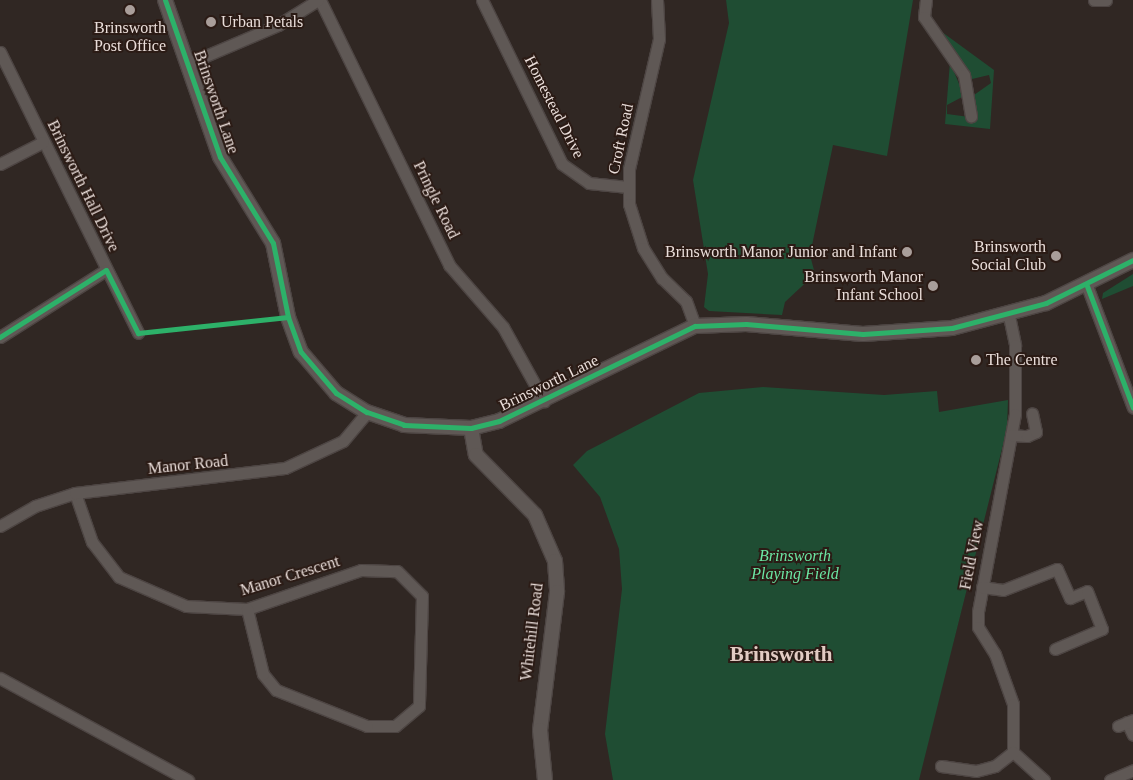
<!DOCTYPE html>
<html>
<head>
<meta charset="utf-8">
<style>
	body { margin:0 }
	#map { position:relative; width:1133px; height:780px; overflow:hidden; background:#302723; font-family:"Times New Roman",serif }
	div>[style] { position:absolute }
	.green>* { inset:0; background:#1f4d33 }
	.roads { filter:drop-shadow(1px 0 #4d4543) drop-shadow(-1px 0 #4d4543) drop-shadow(0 1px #4d4543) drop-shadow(0 -1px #4d4543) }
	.minor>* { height:11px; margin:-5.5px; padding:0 5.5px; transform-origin:5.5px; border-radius:5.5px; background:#5f5855 }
	.tertiary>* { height:14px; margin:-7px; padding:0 7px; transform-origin:7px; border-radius:7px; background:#5f5855 }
	.cycleway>* { height:5px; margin:-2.5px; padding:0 2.5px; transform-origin:2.5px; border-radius:2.5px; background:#2db169 }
	.dots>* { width:14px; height:14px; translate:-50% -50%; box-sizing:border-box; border:2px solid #2b1b15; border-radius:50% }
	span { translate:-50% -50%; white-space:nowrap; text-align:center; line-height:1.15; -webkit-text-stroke:4px #2b1b15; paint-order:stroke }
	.poi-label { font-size:16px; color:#eadeda }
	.left { translate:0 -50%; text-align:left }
	.right { translate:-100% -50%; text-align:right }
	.street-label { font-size:16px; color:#eadeda }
	.park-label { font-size:16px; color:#6be6a3; font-style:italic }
	.district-label { font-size:21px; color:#e2cbc3; font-weight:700 }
</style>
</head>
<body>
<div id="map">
	<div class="green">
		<i style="clip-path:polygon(726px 0,913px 0,887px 156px,833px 145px,810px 255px,815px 274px,785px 302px,782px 315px,709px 311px,704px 307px,708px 274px,693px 180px,729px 23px)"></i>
		<i style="clip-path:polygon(942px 32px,994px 70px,990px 129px,945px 124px,950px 62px,964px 96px,947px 105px,947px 114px,977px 118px,974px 95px,991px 83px,989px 75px,972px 79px,968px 75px)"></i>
		<i style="clip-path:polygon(1133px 274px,1133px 286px,1102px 299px,1103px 293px)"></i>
		<i style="clip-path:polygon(763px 387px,884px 395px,937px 391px,939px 412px,1008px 400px,1007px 429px,919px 780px,613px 780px,605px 734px,622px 589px,619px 549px,600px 497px,573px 465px,587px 451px,699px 393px)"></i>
	</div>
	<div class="roads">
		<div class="minor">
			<i style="left:320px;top:0;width:295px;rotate:64deg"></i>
			<i style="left:449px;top:265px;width:82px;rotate:48.9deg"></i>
			<i style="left:503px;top:327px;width:85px;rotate:61deg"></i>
			<i style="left:482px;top:0;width:182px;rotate:64deg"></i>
			<i style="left:562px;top:164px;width:33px;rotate:35deg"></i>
			<i style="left:589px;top:183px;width:39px;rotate:6deg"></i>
			<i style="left:657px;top:0;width:39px;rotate:87deg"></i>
			<i style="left:659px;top:39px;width:133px;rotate:103deg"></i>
			<i style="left:629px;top:169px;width:35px;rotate:90deg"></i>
			<i style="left:629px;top:204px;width:46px;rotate:72.3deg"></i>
			<i style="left:643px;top:248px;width:36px;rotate:58deg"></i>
			<i style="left:662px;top:278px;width:33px;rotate:44deg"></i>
			<i style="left:686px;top:301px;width:27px;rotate:70deg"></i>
			<i style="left:926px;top:0;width:17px;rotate:97deg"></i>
			<i style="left:924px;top:17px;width:70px;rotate:55.4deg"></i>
			<i style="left:964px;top:75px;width:42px;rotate:80.3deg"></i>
			<i style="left:1094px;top:0;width:12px"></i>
			<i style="left:0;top:52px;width:313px;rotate:63.8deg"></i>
			<i style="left:189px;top:63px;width:97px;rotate:-23.1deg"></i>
			<i style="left:278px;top:25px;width:47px;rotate:-32deg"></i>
			<i style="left:0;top:164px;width:48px;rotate:-27.1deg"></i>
			<i style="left:1087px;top:286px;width:130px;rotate:69.3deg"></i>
			<i style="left:1009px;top:316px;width:30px;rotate:78deg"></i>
			<i style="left:1015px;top:345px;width:69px;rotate:90deg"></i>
			<i style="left:1015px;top:414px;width:201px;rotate:100.6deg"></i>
			<i style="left:978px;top:612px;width:15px;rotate:90deg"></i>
			<i style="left:978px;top:627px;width:32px;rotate:58deg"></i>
			<i style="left:995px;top:654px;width:53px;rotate:70.2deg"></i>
			<i style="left:1013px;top:704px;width:48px;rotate:90deg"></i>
			<i style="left:0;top:337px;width:125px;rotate:-32.3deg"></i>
			<i style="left:1011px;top:435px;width:16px;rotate:4deg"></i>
			<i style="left:1027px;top:436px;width:10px;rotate:-24deg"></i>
			<i style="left:1036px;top:432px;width:19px;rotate:-102deg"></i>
			<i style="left:75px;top:493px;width:52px;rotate:70.9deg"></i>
			<i style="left:92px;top:542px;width:44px;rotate:52.4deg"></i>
			<i style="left:119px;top:577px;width:73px;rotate:23.4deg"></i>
			<i style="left:186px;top:606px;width:61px;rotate:2.8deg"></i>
			<i style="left:247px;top:609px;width:120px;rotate:-18.9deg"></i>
			<i style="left:361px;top:570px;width:36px;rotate:2deg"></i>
			<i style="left:397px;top:571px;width:35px;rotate:45deg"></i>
			<i style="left:422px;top:596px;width:110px;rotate:91.6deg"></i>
			<i style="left:419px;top:706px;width:31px;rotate:140deg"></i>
			<i style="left:395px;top:726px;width:28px;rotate:180deg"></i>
			<i style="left:367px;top:726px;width:98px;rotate:-158.4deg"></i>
			<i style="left:276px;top:690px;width:21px;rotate:-129deg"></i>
			<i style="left:263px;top:674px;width:67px;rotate:-103.8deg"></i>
			<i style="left:0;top:526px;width:40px;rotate:-29.7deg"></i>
			<i style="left:35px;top:506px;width:42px;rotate:-18deg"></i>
			<i style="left:75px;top:493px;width:211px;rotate:-6.8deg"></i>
			<i style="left:285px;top:468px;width:64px;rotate:-25deg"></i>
			<i style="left:343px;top:441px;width:38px;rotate:-50deg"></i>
			<i style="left:982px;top:587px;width:21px;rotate:8deg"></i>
			<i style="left:1003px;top:590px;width:58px;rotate:-21.3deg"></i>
			<i style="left:1057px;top:569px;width:32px;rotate:66deg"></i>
			<i style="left:1070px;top:598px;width:18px;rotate:-22deg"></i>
			<i style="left:1087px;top:591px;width:41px;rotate:68.5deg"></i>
			<i style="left:1102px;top:629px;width:51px;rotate:156.9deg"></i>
			<i style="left:0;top:678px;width:214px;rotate:28.5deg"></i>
			<i style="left:1127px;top:722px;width:14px;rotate:65deg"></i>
			<i style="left:1118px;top:726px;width:16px;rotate:-22deg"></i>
			<i style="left:1013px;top:752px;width:42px;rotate:42.1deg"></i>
			<i style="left:941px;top:766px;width:35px;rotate:8deg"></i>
			<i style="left:976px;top:771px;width:20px;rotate:-15deg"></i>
			<i style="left:995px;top:766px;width:23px;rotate:-38deg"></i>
			<i style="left:1110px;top:780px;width:25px;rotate:-23deg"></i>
		</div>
		<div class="tertiary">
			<i style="left:165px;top:0;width:166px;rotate:70.7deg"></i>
			<i style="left:220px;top:157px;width:101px;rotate:58.4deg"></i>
			<i style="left:273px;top:243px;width:76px;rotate:78.5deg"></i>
			<i style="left:288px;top:317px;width:37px;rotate:70deg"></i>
			<i style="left:301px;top:352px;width:54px;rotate:49.5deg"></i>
			<i style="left:336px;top:393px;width:36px;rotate:32deg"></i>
			<i style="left:367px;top:412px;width:39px;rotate:19deg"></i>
			<i style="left:404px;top:425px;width:67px;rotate:2.6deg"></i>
			<i style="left:471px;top:428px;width:29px;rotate:-14deg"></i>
			<i style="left:499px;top:421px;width:218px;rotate:-25.9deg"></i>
			<i style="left:695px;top:326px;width:51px;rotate:-2.2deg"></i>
			<i style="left:746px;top:324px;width:117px;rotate:4.9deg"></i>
			<i style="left:863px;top:334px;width:89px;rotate:-3.9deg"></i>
			<i style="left:952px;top:328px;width:97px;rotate:-14.9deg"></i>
			<i style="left:1046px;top:303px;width:97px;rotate:-26.3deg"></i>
			<i style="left:471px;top:428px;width:27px;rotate:80deg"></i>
			<i style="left:476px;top:455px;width:84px;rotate:45.5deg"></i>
			<i style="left:535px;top:515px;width:50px;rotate:66.5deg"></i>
			<i style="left:555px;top:561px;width:31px;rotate:86deg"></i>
			<i style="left:557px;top:592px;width:139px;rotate:97deg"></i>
			<i style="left:540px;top:730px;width:50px;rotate:84.3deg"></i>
		</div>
	</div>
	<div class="cycleway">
		<i style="left:165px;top:0;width:166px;rotate:70.7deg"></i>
		<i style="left:220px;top:157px;width:101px;rotate:58.4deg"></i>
		<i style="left:273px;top:243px;width:76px;rotate:78.5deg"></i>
		<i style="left:288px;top:317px;width:37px;rotate:70deg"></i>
		<i style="left:301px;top:352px;width:54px;rotate:49.5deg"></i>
		<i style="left:336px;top:393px;width:36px;rotate:32deg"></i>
		<i style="left:367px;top:412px;width:39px;rotate:19deg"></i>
		<i style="left:404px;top:425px;width:67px;rotate:2.6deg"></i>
		<i style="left:471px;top:428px;width:29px;rotate:-14deg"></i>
		<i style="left:499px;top:421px;width:218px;rotate:-25.9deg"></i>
		<i style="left:695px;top:326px;width:51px;rotate:-2.2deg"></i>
		<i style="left:746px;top:324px;width:117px;rotate:4.9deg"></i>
		<i style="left:863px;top:334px;width:89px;rotate:-3.9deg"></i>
		<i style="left:952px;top:328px;width:97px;rotate:-14.9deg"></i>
		<i style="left:1046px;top:303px;width:97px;rotate:-26.3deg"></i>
		<i style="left:1087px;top:286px;width:130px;rotate:69.3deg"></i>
		<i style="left:0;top:337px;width:125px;rotate:-32.3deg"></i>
		<i style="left:106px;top:270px;width:71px;rotate:63.1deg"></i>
		<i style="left:138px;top:333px;width:151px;rotate:-6.1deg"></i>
	</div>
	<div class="dots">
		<i style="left:130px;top:10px;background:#a99e9a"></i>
		<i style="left:211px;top:22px;background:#a99e9a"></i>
		<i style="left:907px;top:252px;background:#a99e9a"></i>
		<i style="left:1056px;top:256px;background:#a99e9a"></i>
		<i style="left:933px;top:286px;background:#a99e9a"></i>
		<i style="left:976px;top:360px;background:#a99e9a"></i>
	</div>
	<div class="poi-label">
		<span class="left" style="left:221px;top:22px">Urban Petals</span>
		<span style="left:130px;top:37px">Brinsworth<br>Post Office</span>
		<span class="right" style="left:1046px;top:256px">Brinsworth<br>Social Club</span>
		<span class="right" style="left:897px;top:252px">Brinsworth Manor Junior and Infant</span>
		<span class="right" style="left:923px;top:286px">Brinsworth Manor<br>Infant School</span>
		<span class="left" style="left:986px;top:360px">The Centre</span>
	</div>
	<div class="street-label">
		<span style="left:216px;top:102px;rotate:71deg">Brinsworth Lane</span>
		<span style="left:554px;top:107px;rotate:63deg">Homestead Drive</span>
		<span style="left:621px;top:139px;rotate:-78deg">Croft Road</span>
		<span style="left:83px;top:186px;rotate:64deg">Brinsworth Hall Drive</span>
		<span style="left:436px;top:200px;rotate:64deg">Pringle Road</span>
		<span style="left:549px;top:383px;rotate:-26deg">Brinsworth Lane</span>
		<span style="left:188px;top:465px;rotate:-6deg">Manor Road</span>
		<span style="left:972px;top:555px;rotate:-79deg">Field View</span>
		<span style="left:290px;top:576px;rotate:-17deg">Manor Crescent</span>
		<span style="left:532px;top:632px;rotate:-83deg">Whitehill Road</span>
	</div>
	<div class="park-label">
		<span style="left:795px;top:565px">Brinsworth<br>Playing Field</span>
	</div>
	<div class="district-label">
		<span style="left:781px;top:654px">Brinsworth</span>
	</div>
</div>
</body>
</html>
